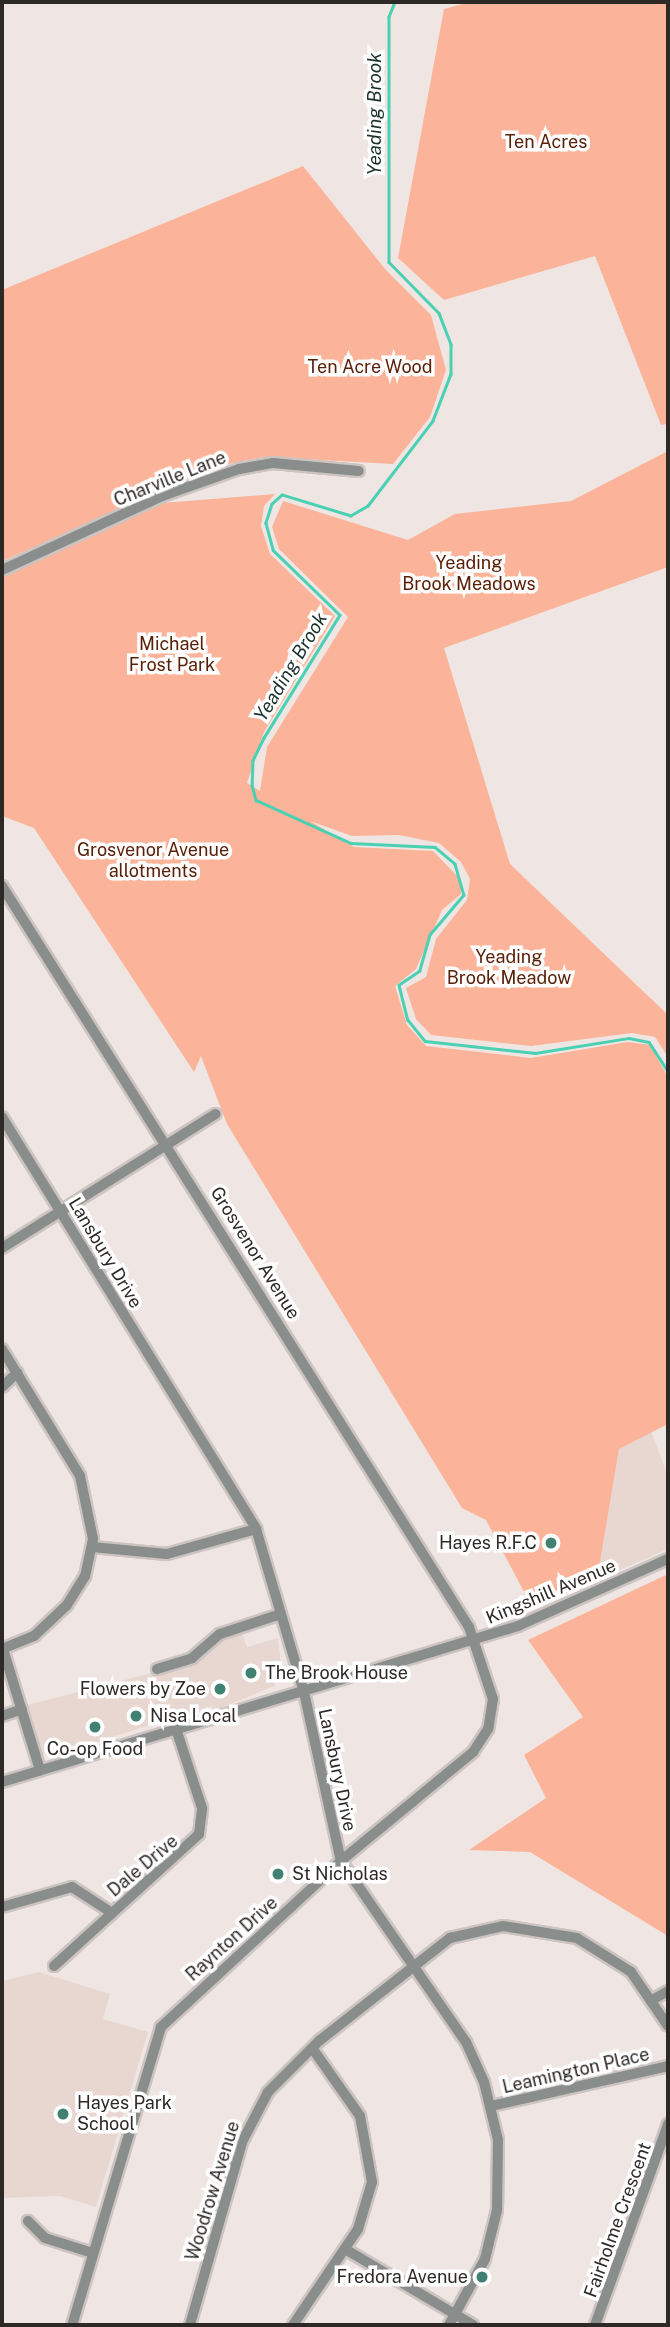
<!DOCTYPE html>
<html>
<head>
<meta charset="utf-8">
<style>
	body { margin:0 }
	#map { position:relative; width:670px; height:2327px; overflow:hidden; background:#efe6e3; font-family:"Public Sans",sans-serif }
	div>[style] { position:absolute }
	.built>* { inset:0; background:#e8d7d1 }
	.green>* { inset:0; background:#fbb399 }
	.stream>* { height:2.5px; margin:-1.25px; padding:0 1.25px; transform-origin:1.25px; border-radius:1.25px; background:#4ad0b2 }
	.roads { filter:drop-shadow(2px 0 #ccc4c1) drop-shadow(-2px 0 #ccc4c1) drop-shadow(0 2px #ccc4c1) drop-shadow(0 -2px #ccc4c1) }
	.minor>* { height:10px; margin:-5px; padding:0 5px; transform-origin:5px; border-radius:5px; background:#898d8c }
	.dots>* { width:19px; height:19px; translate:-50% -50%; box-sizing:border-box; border:4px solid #fff; border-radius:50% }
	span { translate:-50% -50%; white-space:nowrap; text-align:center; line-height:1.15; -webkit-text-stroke:7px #fff; paint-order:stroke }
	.park-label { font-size:18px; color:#5a2008 }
	.street-label { font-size:18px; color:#2c2927 }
	.poi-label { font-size:18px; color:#2c2927 }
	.right { translate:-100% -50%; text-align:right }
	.left { translate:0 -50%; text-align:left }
	.water-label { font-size:19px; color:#1a312b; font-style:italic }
	.frame { position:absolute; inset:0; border:4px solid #2c2927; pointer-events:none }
</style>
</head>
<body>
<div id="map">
	<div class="built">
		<i style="clip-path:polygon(651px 1432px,668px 1475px,668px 1549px,597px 1580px,619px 1449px)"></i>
		<i style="clip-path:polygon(242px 1633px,247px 1647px,278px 1638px,282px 1673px,274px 1686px,214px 1711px,211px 1706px,49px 1757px,42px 1753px,28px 1705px,198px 1661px,221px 1639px)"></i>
		<i style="clip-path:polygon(39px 1972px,110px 1994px,103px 2019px,148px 2032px,96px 2207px,60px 2196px,2px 2198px,2px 1981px)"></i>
	</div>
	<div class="green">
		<i style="clip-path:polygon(470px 2px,668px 2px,668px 424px,661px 425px,595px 256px,444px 300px,398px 258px,444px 9px)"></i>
		<i style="clip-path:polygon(303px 166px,385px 269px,431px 315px,446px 370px,430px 417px,393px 464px,264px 457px,224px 465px,2px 561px,2px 290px)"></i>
		<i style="clip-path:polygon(668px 451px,668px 567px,444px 648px,510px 864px,668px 1015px,668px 1057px,655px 1037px,632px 1033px,531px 1046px,431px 1035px,416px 1019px,406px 988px,426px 977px,436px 939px,467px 900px,470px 879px,461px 862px,439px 843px,399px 835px,352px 836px,310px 821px,354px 847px,433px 851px,461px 880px,461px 894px,442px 910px,416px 969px,395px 986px,407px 1025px,426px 1046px,531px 1058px,628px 1042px,650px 1045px,668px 1077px,668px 1424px,619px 1449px,597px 1580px,532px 1607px,486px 1520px,462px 1508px,227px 1124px,201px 1056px,194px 1072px,34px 828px,2px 816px,2px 578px,115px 519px,162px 503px,275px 494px,264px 506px,261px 526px,270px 554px,335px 616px,264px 732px,247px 783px,260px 791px,267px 747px,348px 617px,279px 549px,272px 527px,283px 501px,408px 540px,455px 514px,571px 501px)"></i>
		<i style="clip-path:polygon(668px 1574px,668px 1936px,530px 1852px,469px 1850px,546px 1798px,524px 1755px,583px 1717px,528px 1640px)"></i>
	</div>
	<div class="stream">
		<i style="left:395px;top:2px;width:16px;rotate:112deg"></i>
		<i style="left:389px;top:17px;width:245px;rotate:90deg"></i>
		<i style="left:389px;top:262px;width:71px;rotate:45.6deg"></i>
		<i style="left:439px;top:313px;width:34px;rotate:69deg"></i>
		<i style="left:451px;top:345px;width:29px;rotate:90deg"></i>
		<i style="left:451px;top:374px;width:50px;rotate:111deg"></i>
		<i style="left:433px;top:421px;width:107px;rotate:127.4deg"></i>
		<i style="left:368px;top:506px;width:20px;rotate:150deg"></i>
		<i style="left:351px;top:516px;width:72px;rotate:-163.1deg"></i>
		<i style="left:282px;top:495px;width:13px;rotate:138deg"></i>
		<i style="left:272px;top:504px;width:20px;rotate:108deg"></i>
		<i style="left:266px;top:523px;width:28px;rotate:75deg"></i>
		<i style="left:273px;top:550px;width:93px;rotate:44.1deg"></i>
		<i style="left:340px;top:615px;width:145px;rotate:121.7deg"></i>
		<i style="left:264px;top:738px;width:25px;rotate:116deg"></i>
		<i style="left:253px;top:761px;width:24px;rotate:92deg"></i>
		<i style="left:252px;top:785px;width:16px;rotate:75deg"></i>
		<i style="left:256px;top:800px;width:104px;rotate:24.4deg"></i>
		<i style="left:351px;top:843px;width:84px;rotate:2.7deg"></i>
		<i style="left:435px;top:847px;width:26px;rotate:40deg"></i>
		<i style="left:455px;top:864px;width:32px;rotate:74deg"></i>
		<i style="left:464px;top:895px;width:52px;rotate:130.4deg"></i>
		<i style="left:430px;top:935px;width:37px;rotate:106deg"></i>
		<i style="left:420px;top:971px;width:25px;rotate:146deg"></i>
		<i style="left:399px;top:985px;width:36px;rotate:76deg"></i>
		<i style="left:408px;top:1020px;width:27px;rotate:51deg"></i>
		<i style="left:425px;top:1041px;width:111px;rotate:6.2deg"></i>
		<i style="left:535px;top:1053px;width:95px;rotate:-9.1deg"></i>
		<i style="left:629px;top:1038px;width:20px;rotate:11deg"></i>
		<i style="left:649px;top:1042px;width:35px;rotate:57deg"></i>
	</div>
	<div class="roads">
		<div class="minor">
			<i style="left:2px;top:570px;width:176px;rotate:-24.8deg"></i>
			<i style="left:162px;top:496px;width:82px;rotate:-19.3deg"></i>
			<i style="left:239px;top:469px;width:35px;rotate:-10deg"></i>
			<i style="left:273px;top:463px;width:86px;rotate:5.3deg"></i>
			<i style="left:2px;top:886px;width:876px;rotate:57.78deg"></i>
			<i style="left:469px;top:1627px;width:76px;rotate:71.6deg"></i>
			<i style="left:493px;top:1699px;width:30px;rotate:99deg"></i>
			<i style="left:488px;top:1729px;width:27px;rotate:123deg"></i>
			<i style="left:473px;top:1752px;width:171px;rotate:140.5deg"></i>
			<i style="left:341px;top:1861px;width:245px;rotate:137.3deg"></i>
			<i style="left:161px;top:2027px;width:311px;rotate:106.6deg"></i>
			<i style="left:2px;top:1117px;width:484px;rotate:58.3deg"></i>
			<i style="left:256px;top:1529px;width:170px;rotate:73.6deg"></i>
			<i style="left:304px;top:1692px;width:173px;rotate:77.7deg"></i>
			<i style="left:341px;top:1861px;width:220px;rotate:55.4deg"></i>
			<i style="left:466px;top:2042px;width:44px;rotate:65.8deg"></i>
			<i style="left:484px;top:2082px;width:60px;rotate:76.4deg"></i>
			<i style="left:498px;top:2140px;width:70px;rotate:90.8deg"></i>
			<i style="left:497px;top:2210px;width:50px;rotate:103.8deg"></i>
			<i style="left:485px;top:2259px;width:75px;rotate:118.6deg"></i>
			<i style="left:2px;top:1248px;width:252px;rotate:-32.1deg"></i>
			<i style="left:2px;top:1349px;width:149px;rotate:58.4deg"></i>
			<i style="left:80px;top:1476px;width:64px;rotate:78.3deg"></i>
			<i style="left:93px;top:1539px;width:38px;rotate:102deg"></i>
			<i style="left:85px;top:1576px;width:34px;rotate:122deg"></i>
			<i style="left:67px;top:1605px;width:45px;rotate:136.8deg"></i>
			<i style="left:34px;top:1636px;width:35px;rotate:158deg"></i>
			<i style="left:2px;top:1387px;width:21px;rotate:-43deg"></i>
			<i style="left:92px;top:1547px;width:75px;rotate:5.3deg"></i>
			<i style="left:167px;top:1554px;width:92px;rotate:-15.7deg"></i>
			<i style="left:3px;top:1649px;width:127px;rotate:73deg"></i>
			<i style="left:157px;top:1669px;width:37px;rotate:-17deg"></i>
			<i style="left:192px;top:1658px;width:37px;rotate:-41deg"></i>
			<i style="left:220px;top:1634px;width:64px;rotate:-18.2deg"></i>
			<i style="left:2px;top:1716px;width:21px;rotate:-19deg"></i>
			<i style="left:2px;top:1782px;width:539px;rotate:-16.82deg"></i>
			<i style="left:518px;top:1626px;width:164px;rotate:-24.1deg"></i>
			<i style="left:2px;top:1907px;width:73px;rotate:-15.9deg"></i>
			<i style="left:72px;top:1887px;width:48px;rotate:33deg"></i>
			<i style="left:54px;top:1966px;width:196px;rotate:-42.3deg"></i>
			<i style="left:199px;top:1834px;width:26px;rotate:-83deg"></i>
			<i style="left:202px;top:1808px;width:83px;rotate:-108.2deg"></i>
			<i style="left:654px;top:1999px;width:16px;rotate:-30deg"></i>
			<i style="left:491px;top:2106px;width:181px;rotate:-12.7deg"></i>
			<i style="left:28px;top:2221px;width:24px;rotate:45deg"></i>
			<i style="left:45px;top:2238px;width:50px;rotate:17.4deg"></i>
			<i style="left:345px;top:2249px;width:149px;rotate:30.7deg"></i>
			<i style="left:190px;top:2325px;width:190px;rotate:-74.1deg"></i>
			<i style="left:242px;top:2142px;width:56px;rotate:-62.5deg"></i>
			<i style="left:268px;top:2092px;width:72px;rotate:-45deg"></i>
			<i style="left:319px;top:2041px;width:167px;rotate:-38.2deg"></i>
			<i style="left:450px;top:1938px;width:54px;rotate:-12.8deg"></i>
			<i style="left:503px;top:1926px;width:75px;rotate:9.2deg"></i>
			<i style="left:577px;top:1938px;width:64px;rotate:32.2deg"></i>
			<i style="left:631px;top:1972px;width:65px;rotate:55.6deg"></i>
			<i style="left:293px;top:2325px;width:116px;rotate:-55.9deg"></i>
			<i style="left:358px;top:2229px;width:49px;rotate:-73.4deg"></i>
			<i style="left:372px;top:2182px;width:67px;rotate:-100.3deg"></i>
			<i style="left:360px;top:2116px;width:83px;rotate:-125.2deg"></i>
			<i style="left:595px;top:2325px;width:214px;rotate:-70deg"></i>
		</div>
	</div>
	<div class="dots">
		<i style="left:551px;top:1543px;background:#408171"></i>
		<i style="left:251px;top:1673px;background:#408171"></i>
		<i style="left:220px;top:1689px;background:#408171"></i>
		<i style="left:136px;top:1716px;background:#408171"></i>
		<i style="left:95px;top:1727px;background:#408171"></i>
		<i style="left:278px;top:1874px;background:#408171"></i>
		<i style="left:63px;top:2114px;background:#408171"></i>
		<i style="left:482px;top:2277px;background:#408171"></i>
	</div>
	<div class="park-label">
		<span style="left:546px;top:142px">Ten Acres</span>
		<span style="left:370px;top:367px">Ten Acre Wood</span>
		<span style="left:469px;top:574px">Yeading<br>Brook Meadows</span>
		<span style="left:172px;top:655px">Michael<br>Frost Park</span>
		<span style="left:153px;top:861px">Grosvenor Avenue<br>allotments</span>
		<span style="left:509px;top:968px">Yeading<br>Brook Meadow</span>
	</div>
	<div class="street-label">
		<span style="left:170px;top:479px;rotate:-22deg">Charville Lane</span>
		<span style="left:105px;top:1253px;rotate:59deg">Lansbury Drive</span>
		<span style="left:255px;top:1253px;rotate:58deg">Grosvenor Avenue</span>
		<span style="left:551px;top:1592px;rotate:-23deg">Kingshill Avenue</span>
		<span style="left:337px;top:1770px;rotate:78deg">Lansbury Drive</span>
		<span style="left:143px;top:1866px;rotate:-40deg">Dale Drive</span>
		<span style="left:232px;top:1939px;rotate:-42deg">Raynton Drive</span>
		<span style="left:576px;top:2071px;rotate:-13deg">Leamington Place</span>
		<span style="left:213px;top:2191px;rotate:-73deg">Woodrow Avenue</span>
		<span style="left:618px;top:2220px;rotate:-70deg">Fairholme Crescent</span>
	</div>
	<div class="poi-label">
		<span class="right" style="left:537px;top:1543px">Hayes R.F.C</span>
		<span class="left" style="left:265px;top:1673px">The Brook House</span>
		<span class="right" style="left:206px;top:1689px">Flowers by Zoe</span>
		<span class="left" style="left:150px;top:1716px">Nisa Local</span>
		<span style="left:95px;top:1749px">Co-op Food</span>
		<span class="left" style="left:292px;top:1874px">St Nicholas</span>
		<span class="left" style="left:77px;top:2114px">Hayes Park<br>School</span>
		<span class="right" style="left:468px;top:2277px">Fredora Avenue</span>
	</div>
	<div class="water-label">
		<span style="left:375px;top:114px;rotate:-90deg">Yeading Brook</span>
		<span style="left:291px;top:667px;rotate:-59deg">Yeading Brook</span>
	</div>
	<div class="frame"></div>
</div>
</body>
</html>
